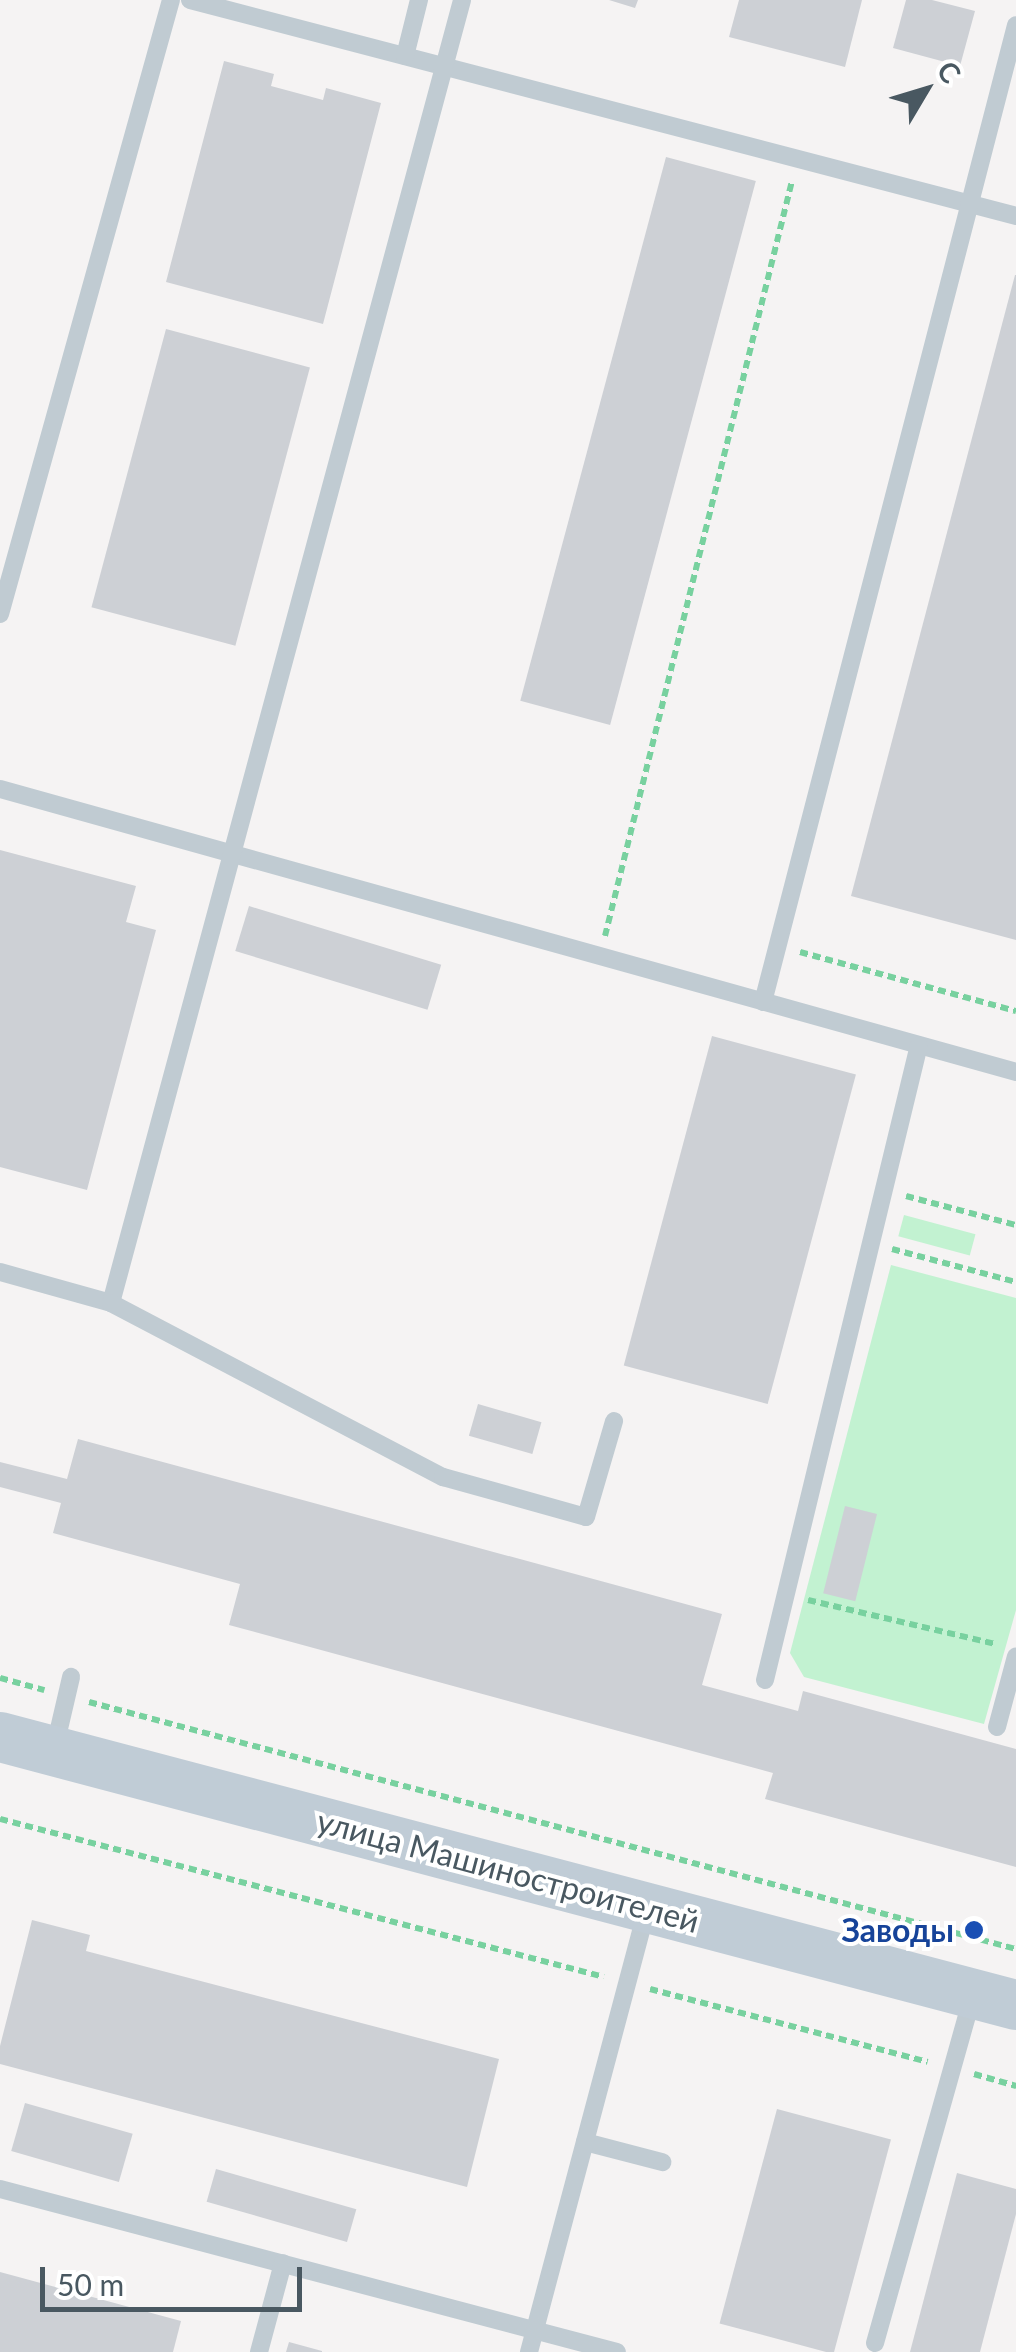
<!DOCTYPE html>
<html>
<head>
<meta charset="utf-8">
<style>
	body { margin:0 }
	#map { position:relative; width:1016px; height:2352px; overflow:hidden; background:#f5f3f3; font-family:Lato,sans-serif }
	div>[style] { position:absolute }
	.green>* { inset:0; background:#c2f2d1; transform-origin:0 0 }
	.building>* { inset:0; background:#cdd0d5; transform-origin:0 0 }
	.path>* { height:6px; margin-top:-3px; transform-origin:0; background:repeating-linear-gradient(90deg,#78d19f 0 8px,transparent 0 13px) }
	.service>* { height:18px; margin:-9px; padding:0 9px; transform-origin:9px; border-radius:9px; background:#c0cbd2 }
	.secondary>* { height:50px; margin:-25px; padding:0 25px; transform-origin:25px; border-radius:25px; background:#c0ccd6 }
	.dots>* { width:28px; height:28px; translate:-50% -50%; box-sizing:border-box; border:5px solid #fff; border-radius:50% }
	span { translate:-50% -50%; white-space:nowrap; text-align:center; line-height:1.15; -webkit-text-stroke:8px #fff; paint-order:stroke }
	.street-label { font-size:32px; color:#495861 }
	.transit-label { font-size:32px; color:#164399; font-weight:700 }
	.right { translate:-100% -50%; text-align:right }
	.north { position:absolute; left:876px; top:40px; width:100px; height:100px; -webkit-text-stroke:8px #fff; paint-order:stroke; rotate:52deg; font-size:28px; font-weight:700; line-height:40px; text-align:center; color:#495861 }
	.north::after { content:''; display:block; margin:auto; width:35px; height:45px; background:#495861; clip-path:polygon(50% 0,100% 100%,50% 72%,0 100%) }
	.scale { position:absolute; left:40px; top:2267px; width:262px; height:45px; box-sizing:border-box; border:5px solid #495861; border-top:0; padding-left:12px; font-size:30px; line-height:35px; white-space:nowrap; color:#495861; -webkit-text-stroke:8px #fff; paint-order:stroke }
</style>
</head>
<body>
<div id="map">
	<div class="green">
		<i style="left:904px;top:1215px;width:74px;height:22px;rotate:15deg"></i>
		<i style="clip-path:polygon(891px 1265px,1016px 1298px,1016px 1610px,984px 1724px,804px 1677px,790px 1653px)"></i>
	</div>
	<div class="building">
		<i style="clip-path:polygon(609px 0,638px 0,635px 8px)"></i>
		<i style="clip-path:polygon(739px 0,862px 0,845px 67px,729px 37px)"></i>
		<i style="clip-path:polygon(906px 0,932px 0,975px 11px,960px 66px,893px 48px)"></i>
		<i style="clip-path:polygon(224px 61px,274px 74px,271px 86px,323px 100px,326px 88px,381px 103px,323px 324px,166px 282px)"></i>
		<i style="left:666px;top:157px;width:93px;height:563px;rotate:15deg"></i>
		<i style="clip-path:polygon(1015px 275px,1016px 275px,1016px 940px,851px 896px)"></i>
		<i style="left:166px;top:329px;width:149px;height:288px;rotate:15deg"></i>
		<i style="clip-path:polygon(0 850px,136px 886px,126px 922px,156px 930px,87px 1190px,0 1167px)"></i>
		<i style="left:249px;top:906px;width:201px;height:47px;rotate:17deg"></i>
		<i style="left:712px;top:1036px;width:149px;height:341px;rotate:15deg"></i>
		<i style="left:478px;top:1404px;width:66px;height:33px;rotate:16deg"></i>
		<i style="clip-path:polygon(78px 1439px,722px 1614px,702px 1685px,798px 1711px,803px 1691px,1016px 1749px,1016px 1867px,765px 1799px,773px 1773px,229px 1625px,240px 1584px,53px 1533px,61px 1503px,0 1487px,0 1462px,67px 1479px)"></i>
		<i style="left:845px;top:1506px;width:33px;height:90px;rotate:14deg"></i>
		<i style="clip-path:polygon(32px 1920px,90px 1935px,86px 1951px,499px 2059px,467px 2187px,0 2064px,0 2046px)"></i>
		<i style="left:25px;top:2103px;width:112px;height:50px;rotate:16deg"></i>
		<i style="left:777px;top:2109px;width:118px;height:222px;rotate:15deg"></i>
		<i style="left:216px;top:2169px;width:146px;height:34px;rotate:16deg"></i>
		<i style="clip-path:polygon(957px 2173px,1016px 2189px,1016px 2214px,980px 2352px,910px 2352px)"></i>
		<i style="clip-path:polygon(0 2272px,181px 2321px,173px 2352px,0 2352px)"></i>
		<i style="clip-path:polygon(289px 2342px,322px 2351px,322px 2352px,286px 2352px)"></i>
	</div>
	<div class="path">
		<i style="left:605px;top:936px;width:778px;rotate:-76.09deg"></i>
		<i style="left:800px;top:952px;width:224px;rotate:15.3deg"></i>
		<i style="left:906px;top:1196px;width:114px;rotate:14.8deg"></i>
		<i style="left:892px;top:1249px;width:128px;rotate:14.9deg"></i>
		<i style="left:808px;top:1600px;width:192px;rotate:13.2deg"></i>
		<i style="left:0;top:1678px;width:46px;rotate:15.3deg"></i>
		<i style="left:89px;top:1702px;width:959px;rotate:14.92deg"></i>
		<i style="left:0;top:1819px;width:624px;rotate:14.66deg"></i>
		<i style="left:650px;top:1989px;width:287px;rotate:14.7deg"></i>
		<i style="left:974px;top:2074px;width:44px;rotate:15.9deg"></i>
	</div>
	<div class="service">
		<i style="left:190px;top:0;width:854px;rotate:14.65deg"></i>
		<i style="left:405px;top:56px;width:58px;rotate:-76deg"></i>
		<i style="left:0;top:614px;width:637px;rotate:-74.44deg"></i>
		<i style="left:0;top:789px;width:1055px;rotate:15.56deg"></i>
		<i style="left:763px;top:1002px;width:1009px;rotate:-75.48deg"></i>
		<i style="left:0;top:1272px;width:115px;rotate:15.6deg"></i>
		<i style="left:111px;top:1303px;width:1349px;rotate:-74.92deg"></i>
		<i style="left:111px;top:1303px;width:375px;rotate:27.7deg"></i>
		<i style="left:443px;top:1477px;width:148px;rotate:15.6deg"></i>
		<i style="left:586px;top:1517px;width:100px;rotate:-73.7deg"></i>
		<i style="left:765px;top:1680px;width:653px;rotate:-76.37deg"></i>
		<i style="left:997px;top:1727px;width:73px;rotate:-75deg"></i>
		<i style="left:55px;top:1746px;width:71px;rotate:-76.9deg"></i>
		<i style="left:585px;top:2142px;width:80px;rotate:14.6deg"></i>
		<i style="left:0;top:2189px;width:638px;rotate:14.8deg"></i>
		<i style="left:875px;top:2343px;width:362px;rotate:-74.3deg"></i>
		<i style="left:259px;top:2352px;width:92px;rotate:-74.9deg"></i>
		<i style="left:529px;top:2352px;width:454px;rotate:-75.1deg"></i>
	</div>
	<div class="secondary">
		<i style="left:0;top:1737px;width:1051px;rotate:14.78deg"></i>
	</div>
	<div class="dots">
		<i style="left:974px;top:1930px;background:#1a4fb4"></i>
	</div>
	<div class="street-label">
		<span style="left:508px;top:1871px;rotate:15deg">улица Машиностроителей</span>
	</div>
	<div class="transit-label">
		<span class="right" style="left:954px;top:1930px">Заводы</span>
	</div>
	<div class="north">С</div>
	<div class="scale">50 m</div>
</div>
</body>
</html>
